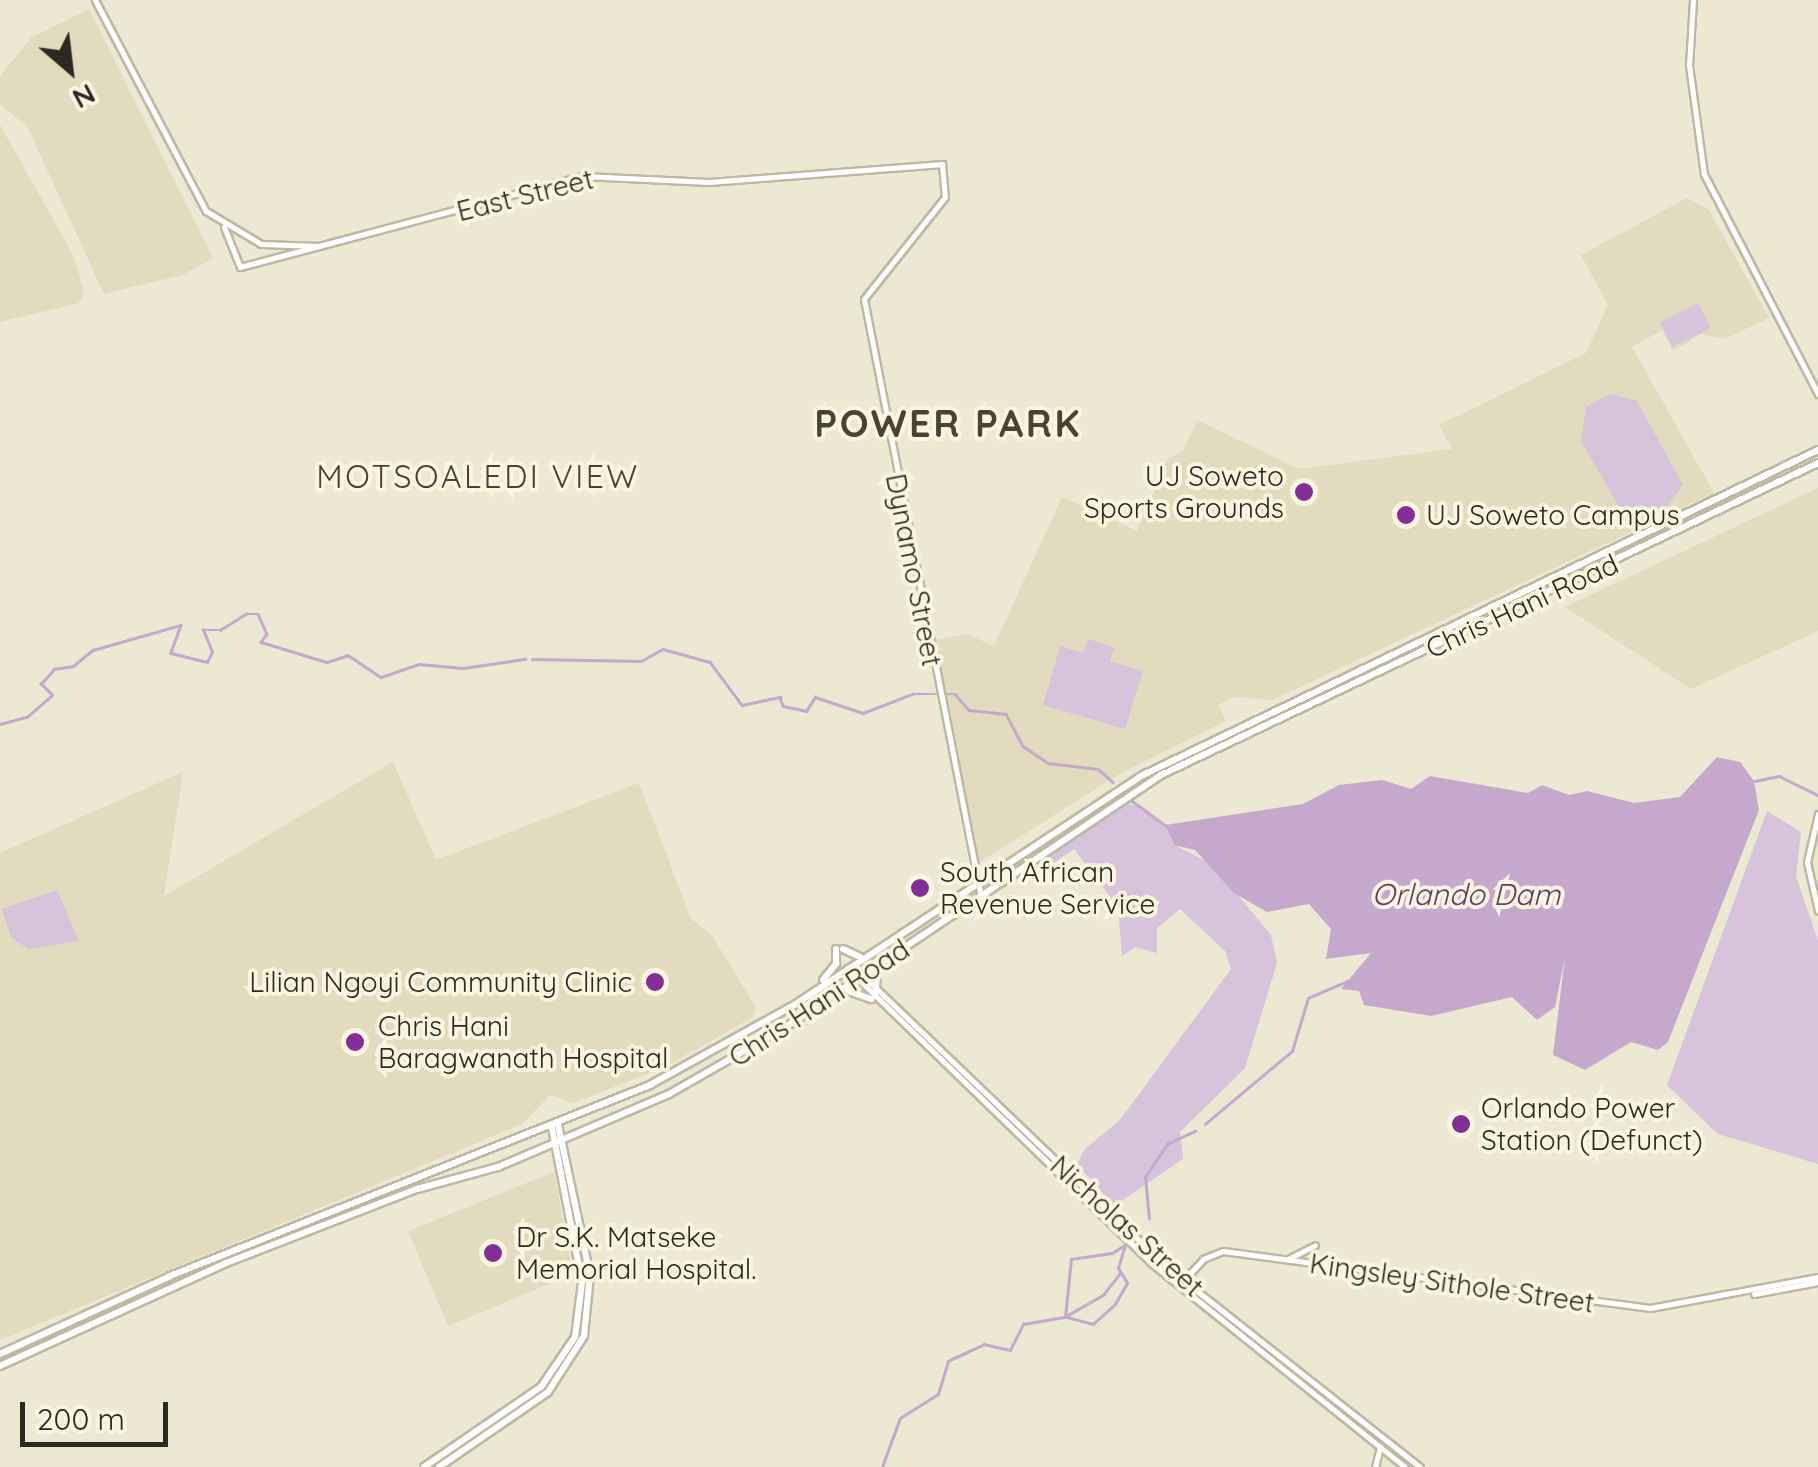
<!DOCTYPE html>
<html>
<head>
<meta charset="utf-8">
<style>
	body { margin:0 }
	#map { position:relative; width:1818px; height:1467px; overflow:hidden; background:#ece8d1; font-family:Quicksand,sans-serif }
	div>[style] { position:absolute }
	.built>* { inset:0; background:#e2dbbd }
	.green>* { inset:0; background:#d7c4dc; transform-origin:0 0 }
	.water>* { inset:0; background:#c6a7ce }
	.stream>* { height:2.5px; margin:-1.25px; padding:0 1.25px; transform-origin:1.25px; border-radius:1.25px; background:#c6a7ce }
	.roads { filter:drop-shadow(2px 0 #bcb8a2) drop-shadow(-2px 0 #bcb8a2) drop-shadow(0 2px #bcb8a2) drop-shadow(0 -2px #bcb8a2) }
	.tertiary>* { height:5px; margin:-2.5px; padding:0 2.5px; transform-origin:2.5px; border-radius:2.5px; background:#fff }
	.secondary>* { height:6px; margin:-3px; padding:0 3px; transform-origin:3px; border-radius:3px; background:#fff }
	.dots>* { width:28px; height:28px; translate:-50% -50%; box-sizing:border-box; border:5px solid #faf5de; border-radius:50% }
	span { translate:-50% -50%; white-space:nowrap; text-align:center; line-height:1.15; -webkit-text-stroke:8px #faf5de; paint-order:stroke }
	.street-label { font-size:28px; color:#2b2921 }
	.poi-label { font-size:28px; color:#2b2921 }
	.right { translate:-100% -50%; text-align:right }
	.left { translate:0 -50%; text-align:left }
	.water-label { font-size:30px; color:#623a6c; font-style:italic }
	.quarter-label { font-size:32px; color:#484431; letter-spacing:2.5px }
	.district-label { font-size:38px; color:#484431; font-weight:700; letter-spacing:2.5px }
	.north { position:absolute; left:20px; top:20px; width:100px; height:100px; -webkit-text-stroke:8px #faf5de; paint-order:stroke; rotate:152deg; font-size:28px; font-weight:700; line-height:40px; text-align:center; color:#2b2921 }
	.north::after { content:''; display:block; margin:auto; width:35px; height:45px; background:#2b2921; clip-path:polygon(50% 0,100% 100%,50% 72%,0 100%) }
	.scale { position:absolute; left:20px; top:1402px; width:148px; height:45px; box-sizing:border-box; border:5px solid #2b2921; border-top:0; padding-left:12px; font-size:30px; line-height:35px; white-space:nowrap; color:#2b2921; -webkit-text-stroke:8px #faf5de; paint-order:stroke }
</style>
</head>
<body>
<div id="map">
	<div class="built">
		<i style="clip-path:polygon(89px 9px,213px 258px,182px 275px,104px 294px,27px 126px,0 105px,0 76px,32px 37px)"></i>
		<i style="clip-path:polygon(0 125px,73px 255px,84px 291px,79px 303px,0 322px)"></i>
		<i style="clip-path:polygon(1687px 198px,1709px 210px,1769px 318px,1724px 339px,1701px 334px,1673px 351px,1662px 330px,1632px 347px,1714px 493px,1272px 700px,1234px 697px,1218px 705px,1226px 721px,1119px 774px,977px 864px,934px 640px,966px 634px,994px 646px,1062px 497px,1137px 531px,1168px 459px,1183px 451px,1197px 420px,1299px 469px,1452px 449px,1439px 425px,1586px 353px,1608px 305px,1581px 255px)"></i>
		<i style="clip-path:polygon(1818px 488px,1818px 631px,1691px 689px,1565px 607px)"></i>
		<i style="clip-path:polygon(393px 762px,436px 860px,639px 783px,691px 919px,711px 934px,756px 1008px,753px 1017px,665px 1067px,573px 1103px,550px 1095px,522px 1124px,0 1340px,0 853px,183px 772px,164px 896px)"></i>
		<i style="clip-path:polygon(554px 1172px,573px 1274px,448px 1326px,408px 1231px)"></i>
	</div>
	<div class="green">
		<i style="left:1698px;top:303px;width:28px;height:43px;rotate:63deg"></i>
		<i style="clip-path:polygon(1610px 394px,1637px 401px,1683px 485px,1663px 511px,1643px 517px,1621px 510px,1581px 441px,1586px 407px)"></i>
		<i style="clip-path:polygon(1088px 639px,1114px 647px,1110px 661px,1143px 671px,1125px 729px,1043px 705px,1060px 646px,1083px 653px)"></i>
		<i style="clip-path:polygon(1116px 802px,1139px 806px,1165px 825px,1173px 844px,1213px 865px,1271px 935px,1277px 963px,1245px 1068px,1180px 1132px,1183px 1159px,1114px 1206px,1077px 1164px,1085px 1149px,1120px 1120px,1231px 969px,1225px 951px,1180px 909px,1157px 928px,1157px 953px,1135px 947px,1122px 956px,1118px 907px,1074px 849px,1033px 878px,1026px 869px)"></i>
		<i style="clip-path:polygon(1767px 811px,1801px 832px,1796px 876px,1818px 941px,1818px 1164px,1718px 1134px,1667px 1085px)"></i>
		<i style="clip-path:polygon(57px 890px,79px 941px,28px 949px,11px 937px,2px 909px)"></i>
	</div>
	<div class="water">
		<i style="clip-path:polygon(1717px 757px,1740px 762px,1754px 781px,1759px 810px,1668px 1042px,1658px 1050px,1631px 1042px,1585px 1070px,1553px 1055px,1565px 957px,1555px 1007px,1537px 1020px,1512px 997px,1431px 1016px,1364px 1005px,1359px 991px,1341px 989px,1371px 953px,1326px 959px,1331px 929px,1309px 904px,1267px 912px,1234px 893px,1195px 850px,1174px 845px,1165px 825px,1303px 804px,1339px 785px,1382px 780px,1411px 789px,1430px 776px,1528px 793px,1542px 785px,1569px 795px,1587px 791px,1634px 803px,1680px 797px)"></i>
	</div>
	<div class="stream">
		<i style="left:532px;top:659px;width:109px;rotate:1.1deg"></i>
		<i style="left:641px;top:661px;width:25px;rotate:-29deg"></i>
		<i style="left:663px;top:649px;width:49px;rotate:15.5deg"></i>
		<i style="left:710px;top:662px;width:54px;rotate:53.3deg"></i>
		<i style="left:742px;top:705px;width:39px;rotate:-12deg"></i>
		<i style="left:780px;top:697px;width:9px;rotate:72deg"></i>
		<i style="left:783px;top:706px;width:24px;rotate:12deg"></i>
		<i style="left:806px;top:711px;width:17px;rotate:-57deg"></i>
		<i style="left:815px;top:697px;width:51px;rotate:18.4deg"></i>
		<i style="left:863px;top:713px;width:53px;rotate:-21.2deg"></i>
		<i style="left:912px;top:694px;width:43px"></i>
		<i style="left:955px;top:694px;width:21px;rotate:49deg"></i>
		<i style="left:969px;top:710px;width:37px;rotate:6deg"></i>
		<i style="left:1006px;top:714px;width:36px;rotate:62deg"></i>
		<i style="left:1023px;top:746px;width:30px;rotate:34deg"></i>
		<i style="left:1048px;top:763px;width:50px;rotate:6.8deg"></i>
		<i style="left:1098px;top:769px;width:20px;rotate:41deg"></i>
		<i style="left:0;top:724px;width:28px;rotate:-15deg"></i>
		<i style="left:27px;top:717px;width:33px;rotate:-41deg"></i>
		<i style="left:52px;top:695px;width:16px;rotate:-135deg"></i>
		<i style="left:41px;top:684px;width:20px;rotate:-49deg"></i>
		<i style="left:54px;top:669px;width:19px;rotate:-9deg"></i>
		<i style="left:73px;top:666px;width:26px;rotate:-39deg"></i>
		<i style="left:93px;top:650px;width:91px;rotate:-15.9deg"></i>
		<i style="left:181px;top:625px;width:30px;rotate:110deg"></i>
		<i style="left:171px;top:653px;width:37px;rotate:14deg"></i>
		<i style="left:207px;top:662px;width:11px;rotate:-63deg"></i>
		<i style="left:212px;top:652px;width:24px;rotate:-112deg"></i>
		<i style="left:203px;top:630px;width:17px"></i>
		<i style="left:220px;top:630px;width:31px;rotate:-32deg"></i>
		<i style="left:246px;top:614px;width:12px"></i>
		<i style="left:258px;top:614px;width:22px;rotate:66deg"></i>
		<i style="left:267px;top:634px;width:10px;rotate:127deg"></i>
		<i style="left:261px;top:642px;width:69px;rotate:16.9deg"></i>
		<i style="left:327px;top:662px;width:22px;rotate:-18deg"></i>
		<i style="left:348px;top:655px;width:40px;rotate:34deg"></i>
		<i style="left:381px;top:677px;width:40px;rotate:-18.9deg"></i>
		<i style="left:419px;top:664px;width:44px;rotate:5.2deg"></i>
		<i style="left:463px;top:668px;width:63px;rotate:-8.3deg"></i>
		<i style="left:1755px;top:781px;width:25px;rotate:-12deg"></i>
		<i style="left:1779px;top:776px;width:43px;rotate:26deg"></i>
		<i style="left:1131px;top:800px;width:42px;rotate:36.3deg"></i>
		<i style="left:1205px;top:1124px;width:114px;rotate:-40deg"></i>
		<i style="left:1292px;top:1051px;width:55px;rotate:-73.2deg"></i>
		<i style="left:1308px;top:998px;width:53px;rotate:-23.2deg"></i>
		<i style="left:1149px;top:1219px;width:42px;rotate:-95.4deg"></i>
		<i style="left:1145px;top:1177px;width:40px;rotate:-56deg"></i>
		<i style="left:1167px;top:1144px;width:31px;rotate:-25deg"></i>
		<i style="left:1066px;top:1316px;width:43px;rotate:-29.6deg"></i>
		<i style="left:1103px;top:1295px;width:28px;rotate:-52deg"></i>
		<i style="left:1067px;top:1317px;width:27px;rotate:15deg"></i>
		<i style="left:1093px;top:1324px;width:30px;rotate:-42deg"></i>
		<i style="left:1115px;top:1304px;width:24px;rotate:-60deg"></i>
		<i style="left:1127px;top:1283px;width:17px;rotate:-121deg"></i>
		<i style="left:1118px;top:1268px;width:21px;rotate:-73deg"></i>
		<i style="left:882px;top:1467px;width:52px;rotate:-69.8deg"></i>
		<i style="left:900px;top:1418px;width:45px;rotate:-32.3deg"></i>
		<i style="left:938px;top:1394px;width:34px;rotate:-73deg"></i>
		<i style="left:948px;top:1361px;width:40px;rotate:-25deg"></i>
		<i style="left:984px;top:1344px;width:27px;rotate:13deg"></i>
		<i style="left:1010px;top:1350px;width:29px;rotate:-63deg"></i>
		<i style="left:1023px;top:1324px;width:43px;rotate:-9.5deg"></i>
		<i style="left:1065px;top:1317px;width:58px;rotate:-84.1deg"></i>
		<i style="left:1071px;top:1259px;width:41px;rotate:-8.3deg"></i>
		<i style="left:1112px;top:1253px;width:28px;rotate:-32deg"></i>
	</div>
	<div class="roads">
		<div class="tertiary">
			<i style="left:95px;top:0;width:238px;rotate:62.3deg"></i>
			<i style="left:206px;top:211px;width:64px;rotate:31deg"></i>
			<i style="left:261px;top:244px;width:58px;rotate:2deg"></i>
			<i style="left:1693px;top:0;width:65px;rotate:93.5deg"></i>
			<i style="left:1689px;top:65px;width:110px;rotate:82.2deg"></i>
			<i style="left:1704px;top:174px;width:248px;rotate:62.6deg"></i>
			<i style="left:224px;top:227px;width:43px;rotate:68.2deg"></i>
			<i style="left:240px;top:267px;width:355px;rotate:-14.9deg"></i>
			<i style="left:583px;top:176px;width:126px;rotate:2.7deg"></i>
			<i style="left:709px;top:182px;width:234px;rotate:-4.4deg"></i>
			<i style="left:942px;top:164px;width:33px;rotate:85deg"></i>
			<i style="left:945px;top:197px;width:130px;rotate:128.5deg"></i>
			<i style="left:864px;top:299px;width:609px;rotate:78.93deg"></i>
			<i style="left:1818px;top:814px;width:49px;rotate:102.9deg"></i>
			<i style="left:1807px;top:862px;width:50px;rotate:77.3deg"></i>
			<i style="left:854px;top:967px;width:435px;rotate:43.8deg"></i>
			<i style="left:1168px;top:1268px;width:321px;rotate:38.3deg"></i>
			<i style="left:847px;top:968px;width:422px;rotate:44.1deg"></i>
			<i style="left:1150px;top:1262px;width:327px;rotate:38.8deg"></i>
			<i style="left:1288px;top:1259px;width:30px;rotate:-27deg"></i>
			<i style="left:1181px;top:1283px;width:33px;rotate:-47deg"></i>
			<i style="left:1203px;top:1259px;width:22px;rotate:-22deg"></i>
			<i style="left:1223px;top:1251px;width:431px;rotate:7.6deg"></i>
			<i style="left:1650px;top:1308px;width:171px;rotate:-10.5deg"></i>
			<i style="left:1754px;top:1294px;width:65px;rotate:-10.6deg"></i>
			<i style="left:1375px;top:1467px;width:21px;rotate:-76deg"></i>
		</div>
		<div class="secondary">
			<i style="left:843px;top:949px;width:19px;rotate:25deg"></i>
			<i style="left:823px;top:980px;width:21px;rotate:-51deg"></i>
			<i style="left:836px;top:964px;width:15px;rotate:-90deg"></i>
			<i style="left:845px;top:990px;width:28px;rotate:19deg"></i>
			<i style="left:876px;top:992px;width:23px;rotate:-88deg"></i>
			<i style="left:0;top:1354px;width:187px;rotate:-24.6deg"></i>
			<i style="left:170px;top:1276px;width:517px;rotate:-21.7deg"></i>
			<i style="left:650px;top:1085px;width:161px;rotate:-29deg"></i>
			<i style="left:791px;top:1007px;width:422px;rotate:-33.4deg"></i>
			<i style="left:1143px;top:775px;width:749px;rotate:-25.71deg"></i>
			<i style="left:0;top:1366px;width:248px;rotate:-24.5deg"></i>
			<i style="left:226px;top:1263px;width:205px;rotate:-21.2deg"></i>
			<i style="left:417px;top:1189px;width:84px;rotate:-15.2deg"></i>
			<i style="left:498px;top:1167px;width:186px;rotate:-23.1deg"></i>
			<i style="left:669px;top:1094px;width:135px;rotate:-29.8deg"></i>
			<i style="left:786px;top:1027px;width:452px;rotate:-33.9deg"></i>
			<i style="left:1161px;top:775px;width:727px;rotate:-25.4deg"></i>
			<i style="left:424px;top:1467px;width:142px;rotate:-34.4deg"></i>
			<i style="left:541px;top:1387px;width:60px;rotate:-55.8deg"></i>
			<i style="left:575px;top:1337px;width:55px;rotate:-82.7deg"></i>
			<i style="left:582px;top:1282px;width:158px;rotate:-101deg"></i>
			<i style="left:439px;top:1467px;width:132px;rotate:-34.5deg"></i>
			<i style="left:548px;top:1392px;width:67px;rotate:-57.3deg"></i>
			<i style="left:584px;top:1336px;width:61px;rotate:-84.4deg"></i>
			<i style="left:590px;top:1275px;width:153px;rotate:-102deg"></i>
		</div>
	</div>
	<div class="dots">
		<i style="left:1304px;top:492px;background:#852c99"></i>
		<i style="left:1406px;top:515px;background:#852c99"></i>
		<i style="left:920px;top:888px;background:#852c99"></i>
		<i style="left:655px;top:982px;background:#852c99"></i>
		<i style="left:355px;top:1042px;background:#852c99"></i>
		<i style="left:1461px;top:1124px;background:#852c99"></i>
		<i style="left:493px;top:1253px;background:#852c99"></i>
	</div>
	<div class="street-label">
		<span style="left:525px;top:195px;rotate:-14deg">East Street</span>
		<span style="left:914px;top:570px;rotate:79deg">Dynamo Street</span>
		<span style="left:1522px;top:606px;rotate:-25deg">Chris Hani Road</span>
		<span style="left:819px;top:1003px;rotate:-33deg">Chris Hani Road</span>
		<span style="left:1127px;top:1226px;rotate:42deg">Nicholas Street</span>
		<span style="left:1452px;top:1283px;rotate:8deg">Kingsley Sithole Street</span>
	</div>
	<div class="poi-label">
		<span class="right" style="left:1284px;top:492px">UJ Soweto<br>Sports Grounds</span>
		<span class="left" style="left:1426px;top:515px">UJ Soweto Campus</span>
		<span class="left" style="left:940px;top:888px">South African<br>Revenue Service</span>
		<span class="right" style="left:632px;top:982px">Lilian Ngoyi Community Clinic</span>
		<span class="left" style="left:378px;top:1042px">Chris Hani<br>Baragwanath Hospital</span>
		<span class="left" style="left:1481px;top:1124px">Orlando Power<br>Station (Defunct)</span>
		<span class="left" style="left:516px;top:1253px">Dr S.K. Matseke<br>Memorial Hospital.</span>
	</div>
	<div class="water-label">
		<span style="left:1466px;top:894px">Orlando Dam</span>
	</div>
	<div class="quarter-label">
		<span style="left:478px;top:476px">MOTSOALEDI VIEW</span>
	</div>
	<div class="district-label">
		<span style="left:948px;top:424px">POWER PARK</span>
	</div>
	<div class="north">N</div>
	<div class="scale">200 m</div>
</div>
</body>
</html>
